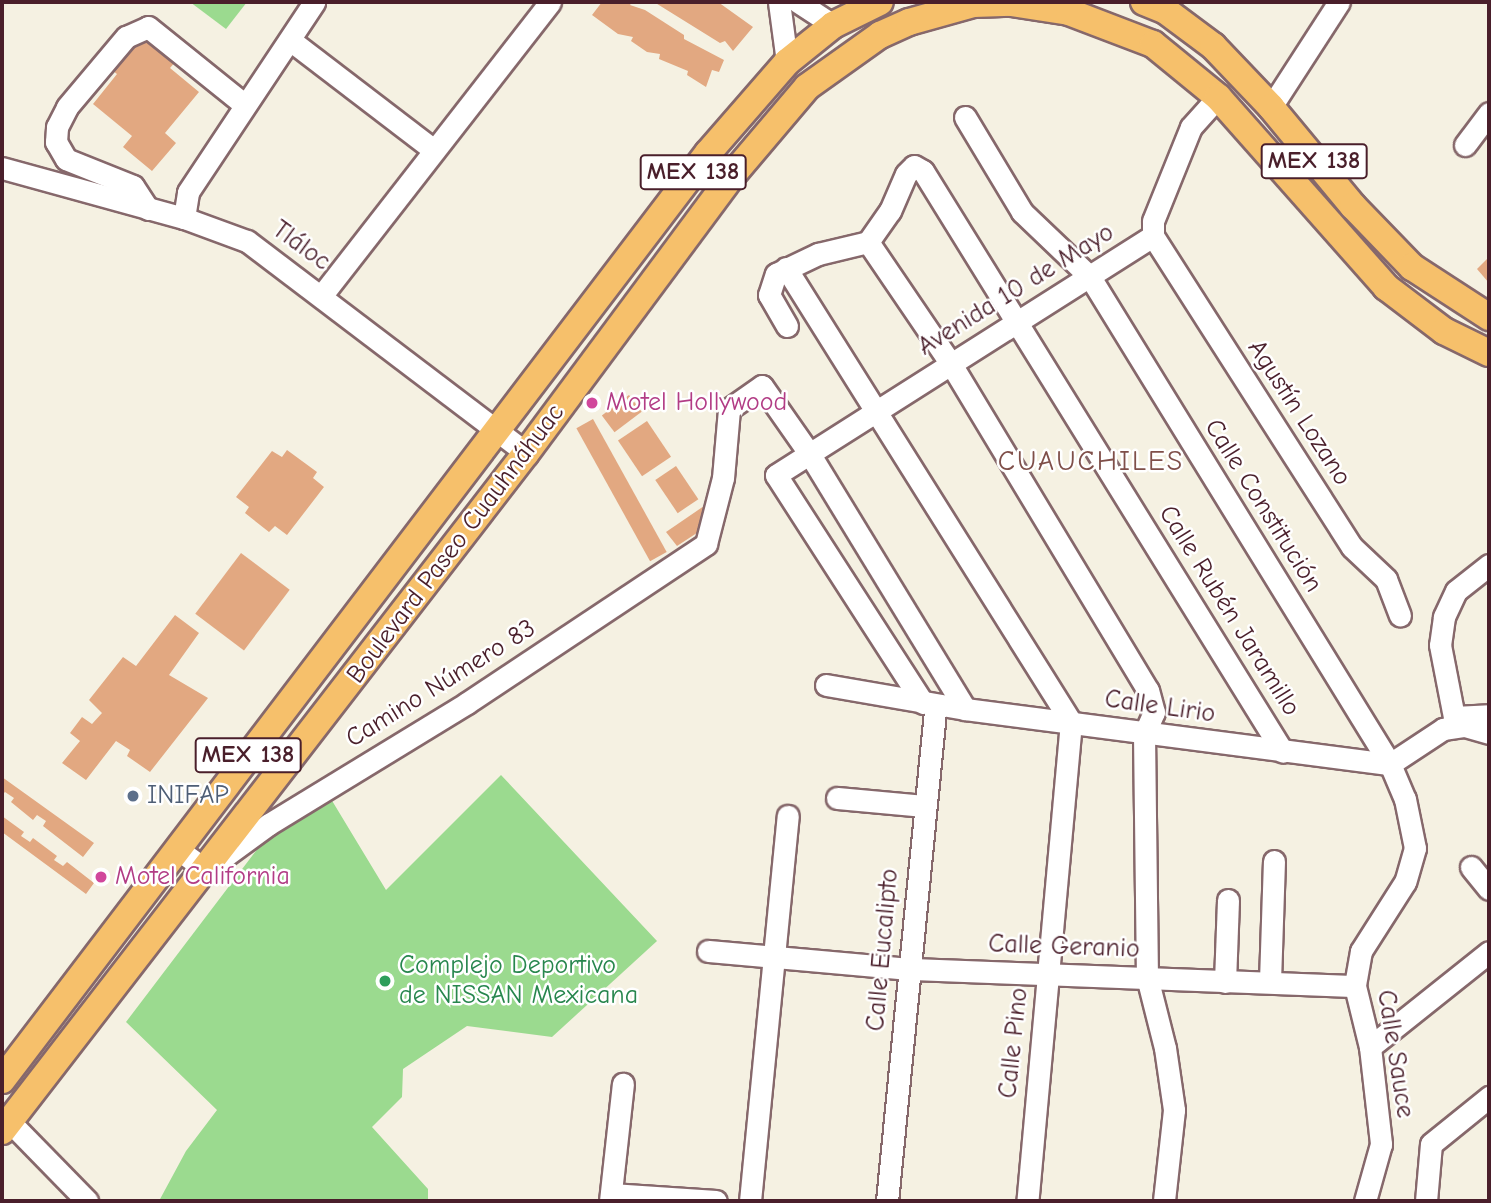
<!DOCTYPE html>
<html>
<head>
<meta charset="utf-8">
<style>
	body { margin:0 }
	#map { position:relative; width:1491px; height:1203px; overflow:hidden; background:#f5f1e2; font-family:"Comic Neue",sans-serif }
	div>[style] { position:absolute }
	.green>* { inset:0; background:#9bda8f }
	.building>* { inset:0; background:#e2a881; transform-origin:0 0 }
	.roads { filter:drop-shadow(2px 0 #86686b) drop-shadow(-2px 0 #86686b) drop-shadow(0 2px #86686b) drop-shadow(0 -2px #86686b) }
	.minor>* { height:21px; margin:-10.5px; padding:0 10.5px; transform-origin:10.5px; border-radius:10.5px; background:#fff }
	.major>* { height:26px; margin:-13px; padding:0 13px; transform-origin:13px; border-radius:13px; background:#f6c06b }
	.dots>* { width:19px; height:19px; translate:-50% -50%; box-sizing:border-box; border:4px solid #fff; border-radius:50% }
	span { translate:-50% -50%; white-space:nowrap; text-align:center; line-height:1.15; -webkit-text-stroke:5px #fff; paint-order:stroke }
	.shield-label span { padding:2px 5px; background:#fff; border:2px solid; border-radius:5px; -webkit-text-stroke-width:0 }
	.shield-label { font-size:24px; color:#4a1f2b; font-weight:700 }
	.street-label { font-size:26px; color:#4a1f2b }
	.hotel-label { font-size:26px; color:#b23c85 }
	.left { translate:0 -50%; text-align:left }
	.service-label { font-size:26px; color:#4e5e75 }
	.leisure-label { font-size:26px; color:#27864d }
	.neighbourhood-label { font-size:28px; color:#7f4f49; letter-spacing:2px }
	.frame { position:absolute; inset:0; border:4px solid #4a1f2b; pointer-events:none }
</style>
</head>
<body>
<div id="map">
	<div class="green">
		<i style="clip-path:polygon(190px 2px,247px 2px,226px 29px)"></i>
		<i style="clip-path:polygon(501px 775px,657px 941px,552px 1037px,467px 1026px,403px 1069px,402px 1097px,372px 1127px,428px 1189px,428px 1201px,159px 1201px,186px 1151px,217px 1110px,126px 1022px,268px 835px,331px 799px,386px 890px)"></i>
	</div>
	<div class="building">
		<i style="clip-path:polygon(602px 2px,632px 2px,630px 5px,645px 10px,684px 35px,684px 39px,724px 60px,719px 72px,712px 70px,706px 87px,687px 75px,688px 71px,659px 59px,660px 54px,647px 52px,631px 41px,633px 37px,618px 34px,592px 15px)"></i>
		<i style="clip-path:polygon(654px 2px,718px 2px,753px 27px,733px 51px,725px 41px,720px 43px)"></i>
		<i style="clip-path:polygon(134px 38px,148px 38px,176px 61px,170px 68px,199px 92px,165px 133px,176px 143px,152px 171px,123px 147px,132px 136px,93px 104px,117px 74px,109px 68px)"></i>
		<i style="clip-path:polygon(1489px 257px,1489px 283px,1477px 269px)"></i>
		<i style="left:629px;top:395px;width:21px;height:34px;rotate:53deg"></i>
		<i style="left:593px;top:419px;width:152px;height:19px;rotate:61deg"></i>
		<i style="left:647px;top:421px;width:43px;height:35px;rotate:56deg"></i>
		<i style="clip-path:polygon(287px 450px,317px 472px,313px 478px,324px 487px,287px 535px,275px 526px,269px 532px,245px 513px,249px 507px,236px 497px,272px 451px,282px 457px)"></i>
		<i style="left:676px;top:466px;width:40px;height:25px;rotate:56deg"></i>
		<i style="clip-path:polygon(704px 506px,709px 512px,706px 527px,677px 546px,666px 532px)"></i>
		<i style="left:241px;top:553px;width:61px;height:76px;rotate:37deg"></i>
		<i style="clip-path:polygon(175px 615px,199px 633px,169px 675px,208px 698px,150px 772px,127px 756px,130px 750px,116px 741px,86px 780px,62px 763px,80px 741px,70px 733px,82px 717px,92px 724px,102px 713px,89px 700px,123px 657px,136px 666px)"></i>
		<i style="clip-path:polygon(2px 777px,94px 843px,83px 857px,43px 826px,46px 821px,37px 815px,33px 820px,11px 802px,14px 798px,5px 792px,2px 795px)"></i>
		<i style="clip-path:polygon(2px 816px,24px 832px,21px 836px,30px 842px,33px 838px,57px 856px,54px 860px,63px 866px,67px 862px,94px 883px,86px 894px,2px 832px)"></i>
	</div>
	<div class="roads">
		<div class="minor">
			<i style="left:779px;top:2px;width:61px;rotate:82.4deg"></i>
			<i style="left:798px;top:2px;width:42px;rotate:33.3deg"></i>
			<i style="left:290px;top:40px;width:181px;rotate:37.4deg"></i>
			<i style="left:1271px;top:107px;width:125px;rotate:-57.1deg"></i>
			<i style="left:965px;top:117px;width:111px;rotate:59deg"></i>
			<i style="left:1022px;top:212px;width:94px;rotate:43.7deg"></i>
			<i style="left:1090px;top:277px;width:572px;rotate:58.37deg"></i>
			<i style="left:1390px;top:764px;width:38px;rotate:67deg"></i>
			<i style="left:1405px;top:799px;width:50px;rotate:78.5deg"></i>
			<i style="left:1415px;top:848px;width:35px;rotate:106deg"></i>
			<i style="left:1405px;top:882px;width:82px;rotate:122.5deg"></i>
			<i style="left:1361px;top:951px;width:36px;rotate:100deg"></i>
			<i style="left:1355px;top:986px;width:63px;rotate:76.2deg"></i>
			<i style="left:1370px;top:1047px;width:98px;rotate:83.5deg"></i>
			<i style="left:1381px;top:1144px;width:59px;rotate:105.7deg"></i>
			<i style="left:1465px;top:145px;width:40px;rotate:-53deg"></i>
			<i style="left:2px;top:168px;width:189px;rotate:15.4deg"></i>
			<i style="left:184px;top:218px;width:67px;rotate:20.1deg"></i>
			<i style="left:247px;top:241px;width:350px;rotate:37.2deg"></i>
			<i style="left:148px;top:209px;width:27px;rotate:-123deg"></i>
			<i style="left:133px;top:186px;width:72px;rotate:-158.1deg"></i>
			<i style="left:66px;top:159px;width:20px;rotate:-120deg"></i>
			<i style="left:56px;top:142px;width:15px;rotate:-86deg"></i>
			<i style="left:57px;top:127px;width:22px;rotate:-63deg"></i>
			<i style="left:67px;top:107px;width:92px;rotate:-49.9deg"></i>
			<i style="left:126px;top:37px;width:24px;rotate:-24deg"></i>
			<i style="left:148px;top:27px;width:124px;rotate:38.8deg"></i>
			<i style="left:184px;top:218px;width:26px;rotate:-81deg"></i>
			<i style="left:188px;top:192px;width:228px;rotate:-56.4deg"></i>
			<i style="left:1153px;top:236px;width:369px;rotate:57.4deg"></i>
			<i style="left:1352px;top:547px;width:47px;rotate:43.3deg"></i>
			<i style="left:1386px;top:579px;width:39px;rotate:69deg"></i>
			<i style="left:1153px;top:236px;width:15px;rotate:-90deg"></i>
			<i style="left:1153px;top:221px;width:101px;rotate:-68deg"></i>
			<i style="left:1191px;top:127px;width:40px;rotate:-48deg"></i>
			<i style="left:868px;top:242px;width:148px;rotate:55.8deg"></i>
			<i style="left:951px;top:364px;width:381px;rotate:58.9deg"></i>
			<i style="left:1148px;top:690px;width:23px;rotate:75deg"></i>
			<i style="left:1154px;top:712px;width:24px;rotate:114deg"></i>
			<i style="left:1144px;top:734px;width:243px;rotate:89.3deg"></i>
			<i style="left:1147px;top:977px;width:73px;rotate:75.8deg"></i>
			<i style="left:1165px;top:1048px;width:63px;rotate:81.7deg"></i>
			<i style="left:1174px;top:1110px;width:92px;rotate:96.3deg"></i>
			<i style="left:868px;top:242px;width:38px;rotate:-55deg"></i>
			<i style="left:890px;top:211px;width:40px;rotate:-66.6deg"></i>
			<i style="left:906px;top:174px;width:11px;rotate:-45deg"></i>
			<i style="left:914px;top:166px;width:10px;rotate:29deg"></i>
			<i style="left:923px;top:171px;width:683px;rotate:58.22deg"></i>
			<i style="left:786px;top:268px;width:536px;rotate:57.88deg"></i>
			<i style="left:1071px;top:722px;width:481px;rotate:95.2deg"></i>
			<i style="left:322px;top:295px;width:371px;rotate:-52.1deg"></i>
			<i style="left:787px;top:326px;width:36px;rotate:-120deg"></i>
			<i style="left:769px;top:295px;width:22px;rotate:-72deg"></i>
			<i style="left:776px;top:274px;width:47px;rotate:-25.5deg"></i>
			<i style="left:818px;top:254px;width:51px;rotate:-13.5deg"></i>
			<i style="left:1489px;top:565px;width:42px;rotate:141.8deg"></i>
			<i style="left:1456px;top:591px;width:29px;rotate:115deg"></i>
			<i style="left:1444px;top:617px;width:28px;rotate:98deg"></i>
			<i style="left:1440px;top:645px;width:73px;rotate:79deg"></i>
			<i style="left:1454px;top:717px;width:35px;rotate:-3deg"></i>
			<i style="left:826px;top:685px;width:141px;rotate:9.8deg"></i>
			<i style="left:965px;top:709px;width:429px;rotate:7.4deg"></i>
			<i style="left:923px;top:703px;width:271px;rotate:-122.8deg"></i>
			<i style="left:776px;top:475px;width:446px;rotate:-32.4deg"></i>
			<i style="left:1390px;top:764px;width:64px;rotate:-33.4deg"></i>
			<i style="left:1443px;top:729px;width:22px;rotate:-8deg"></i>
			<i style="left:1465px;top:726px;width:25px;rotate:16deg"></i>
			<i style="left:837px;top:798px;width:88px;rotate:5.2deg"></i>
			<i style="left:176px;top:848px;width:37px;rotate:36deg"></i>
			<i style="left:206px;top:870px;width:78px;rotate:-36.1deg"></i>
			<i style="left:269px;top:824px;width:232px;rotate:-31.4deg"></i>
			<i style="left:467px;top:703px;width:287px;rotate:-33.6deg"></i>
			<i style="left:706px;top:544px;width:68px;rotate:-75.6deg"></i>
			<i style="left:723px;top:478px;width:69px;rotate:-85deg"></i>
			<i style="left:729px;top:409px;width:40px;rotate:-34.9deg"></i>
			<i style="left:762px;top:386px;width:82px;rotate:55deg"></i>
			<i style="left:809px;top:453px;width:300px;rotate:58.6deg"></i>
			<i style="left:1471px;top:867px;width:28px;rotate:51deg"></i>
			<i style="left:708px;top:951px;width:203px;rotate:5.1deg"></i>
			<i style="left:910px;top:969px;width:445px;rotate:2.2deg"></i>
			<i style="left:1270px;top:981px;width:120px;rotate:-88.1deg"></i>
			<i style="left:1225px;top:982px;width:82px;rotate:-87.9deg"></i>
			<i style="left:1370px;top:1047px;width:152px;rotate:-38.6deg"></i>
			<i style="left:9px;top:1121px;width:112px;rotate:45.7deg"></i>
			<i style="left:611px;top:1194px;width:105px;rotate:3.8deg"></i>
			<i style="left:610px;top:1201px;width:118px;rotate:-83.7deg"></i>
			<i style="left:750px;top:1201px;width:387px;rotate:-84.4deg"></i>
			<i style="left:887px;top:1201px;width:498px;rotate:-84.4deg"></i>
			<i style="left:1426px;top:1201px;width:57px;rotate:-85deg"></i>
			<i style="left:1431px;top:1144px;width:75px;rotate:-39deg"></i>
		</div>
		<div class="major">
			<i style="left:1144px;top:2px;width:24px;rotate:22deg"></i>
			<i style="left:1166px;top:11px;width:59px;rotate:36.7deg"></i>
			<i style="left:1213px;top:46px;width:84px;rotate:46.4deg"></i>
			<i style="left:1271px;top:107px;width:129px;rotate:50.4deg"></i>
			<i style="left:1353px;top:206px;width:85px;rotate:46deg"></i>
			<i style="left:1412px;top:267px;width:92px;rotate:33deg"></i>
			<i style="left:2px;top:1080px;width:1165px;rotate:-52.71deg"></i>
			<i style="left:708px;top:153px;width:121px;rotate:-49deg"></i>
			<i style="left:787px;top:62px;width:59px;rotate:-38.8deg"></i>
			<i style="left:833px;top:25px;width:52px;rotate:-26.1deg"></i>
			<i style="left:2px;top:1131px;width:857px;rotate:-52.3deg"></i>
			<i style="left:526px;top:453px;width:350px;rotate:-53.4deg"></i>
			<i style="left:735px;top:172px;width:111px;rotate:-49.7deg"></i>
			<i style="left:807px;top:87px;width:90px;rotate:-35.5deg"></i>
			<i style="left:880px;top:35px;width:32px;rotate:-24deg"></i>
			<i style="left:909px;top:22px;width:66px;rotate:-15.7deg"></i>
			<i style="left:973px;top:4px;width:38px;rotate:-2deg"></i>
			<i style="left:1011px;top:3px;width:59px;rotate:8.8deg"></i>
			<i style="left:1069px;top:12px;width:90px;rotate:20.9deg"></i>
			<i style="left:1153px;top:44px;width:84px;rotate:39.2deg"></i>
			<i style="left:1218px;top:97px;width:254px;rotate:48.5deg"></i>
			<i style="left:1386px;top:287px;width:73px;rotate:37.2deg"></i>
			<i style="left:1444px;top:331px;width:50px;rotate:26.1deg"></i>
		</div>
	</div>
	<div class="dots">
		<i style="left:592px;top:403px;background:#d1479c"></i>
		<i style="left:133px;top:796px;background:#5c6f8a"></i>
		<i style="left:101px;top:877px;background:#d1479c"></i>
		<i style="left:385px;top:981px;background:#2e9e5b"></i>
	</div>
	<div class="shield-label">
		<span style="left:1314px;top:161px">MEX 138</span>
		<span style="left:693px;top:172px">MEX 138</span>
		<span style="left:248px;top:755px">MEX 138</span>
	</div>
	<div class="street-label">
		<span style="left:301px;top:246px;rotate:36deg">Tláloc</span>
		<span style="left:1016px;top:290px;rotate:-32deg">Avenida 10 de Mayo</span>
		<span style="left:1299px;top:413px;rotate:57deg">Agustín Lozano</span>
		<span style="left:1263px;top:506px;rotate:58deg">Calle Constitución</span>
		<span style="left:456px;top:544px;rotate:-53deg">Boulevard Paseo Cuauhnáhuac</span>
		<span style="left:1229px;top:611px;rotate:58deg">Calle Rubén Jaramillo</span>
		<span style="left:441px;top:684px;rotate:-32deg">Camino Número 83</span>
		<span style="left:1160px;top:707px;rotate:8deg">Calle Lirio</span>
		<span style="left:1064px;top:947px;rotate:2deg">Calle Geranio</span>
		<span style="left:883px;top:950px;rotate:-85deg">Calle Eucalipto</span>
		<span style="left:1014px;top:1043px;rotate:-84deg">Calle Pino</span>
		<span style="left:1395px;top:1054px;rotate:81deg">Calle Sauce</span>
	</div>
	<div class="hotel-label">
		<span class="left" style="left:606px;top:403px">Motel Hollywood</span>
		<span class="left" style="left:115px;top:877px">Motel California</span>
	</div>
	<div class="service-label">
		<span class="left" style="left:147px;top:796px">INIFAP</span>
	</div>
	<div class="leisure-label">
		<span class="left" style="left:399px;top:981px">Complejo Deportivo<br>de NISSAN Mexicana</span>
	</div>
	<div class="neighbourhood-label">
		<span style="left:1091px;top:461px">CUAUCHILES</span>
	</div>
	<div class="frame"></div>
</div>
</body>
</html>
